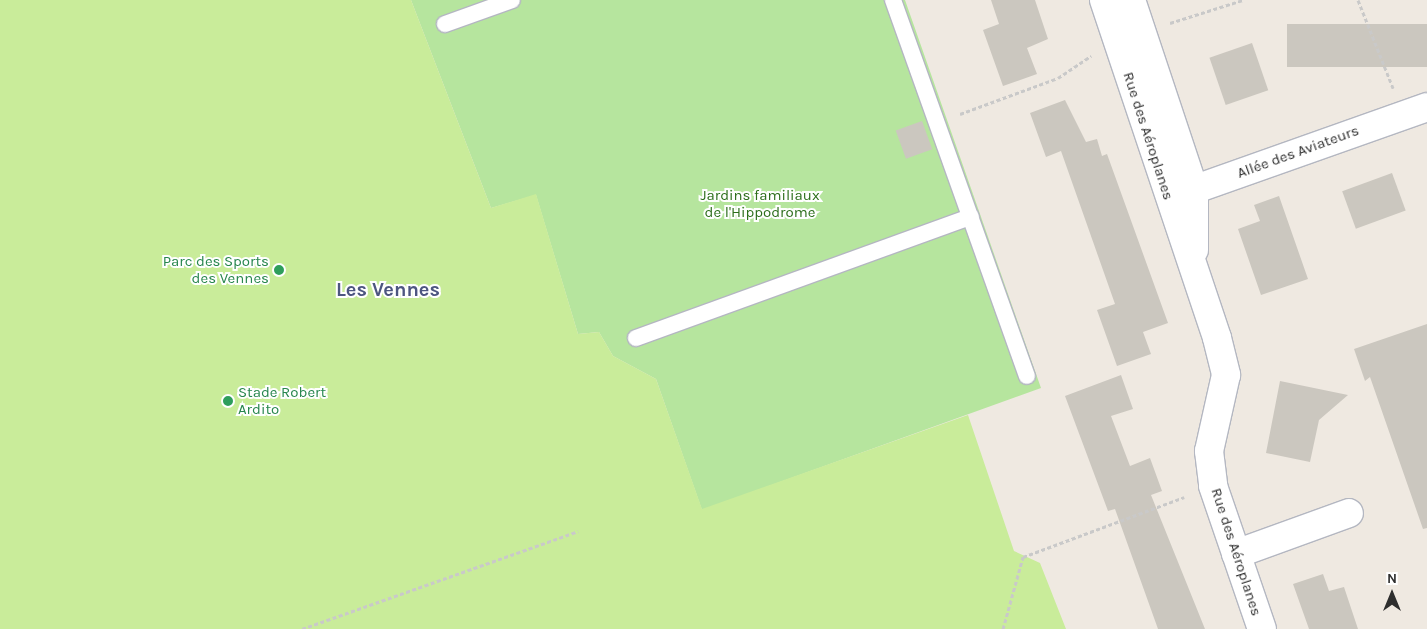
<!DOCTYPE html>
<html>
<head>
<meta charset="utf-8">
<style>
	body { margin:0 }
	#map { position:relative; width:1427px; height:629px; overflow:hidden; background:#efe9e1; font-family:Karla,sans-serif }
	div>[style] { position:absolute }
	.green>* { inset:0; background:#b6e59e }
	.pitch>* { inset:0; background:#c9ec9a }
	.building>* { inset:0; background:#cbc7bf; transform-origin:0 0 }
	.path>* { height:3px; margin-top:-1.5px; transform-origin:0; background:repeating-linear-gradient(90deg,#c9c9c9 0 4px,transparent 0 6.5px) }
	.roads { filter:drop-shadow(1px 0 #b4b7c1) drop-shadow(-1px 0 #b4b7c1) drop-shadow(0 1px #b4b7c1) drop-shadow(0 -1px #b4b7c1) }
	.service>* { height:16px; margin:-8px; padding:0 8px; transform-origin:8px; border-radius:8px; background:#fff }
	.minor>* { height:28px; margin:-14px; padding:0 14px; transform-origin:14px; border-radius:14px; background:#fff }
	.dots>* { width:14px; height:14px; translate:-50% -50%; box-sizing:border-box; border:2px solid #fff; border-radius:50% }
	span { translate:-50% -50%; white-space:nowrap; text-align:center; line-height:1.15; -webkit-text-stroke:4px #fff; paint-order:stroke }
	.street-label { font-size:15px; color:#2e2e2e }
	.park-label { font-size:15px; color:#2c6e1b }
	.leisure-label { font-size:15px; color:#27864d }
	.right { translate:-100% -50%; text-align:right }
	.left { translate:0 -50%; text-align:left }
	.district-label { font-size:20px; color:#4d5680; font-weight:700 }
	.north { position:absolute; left:1367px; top:569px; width:50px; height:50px; -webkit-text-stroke:4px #fff; paint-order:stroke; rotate:0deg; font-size:14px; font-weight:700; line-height:20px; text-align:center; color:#2e2e2e }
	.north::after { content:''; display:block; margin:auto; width:18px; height:22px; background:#2e2e2e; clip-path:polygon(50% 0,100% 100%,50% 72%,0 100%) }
</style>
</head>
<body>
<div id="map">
	<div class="green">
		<i style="clip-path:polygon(411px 0,905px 0,1041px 388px,702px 510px,656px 379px,613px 356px,599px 332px,578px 334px,536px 195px,491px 208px)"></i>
	</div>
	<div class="pitch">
		<i style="clip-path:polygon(0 0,411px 0,491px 208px,536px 194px,578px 334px,599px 332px,613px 356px,656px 379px,702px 509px,968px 415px,1014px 551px,1040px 563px,1066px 629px,0 629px)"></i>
	</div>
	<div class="building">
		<i style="clip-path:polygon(991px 0,1035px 0,1048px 39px,1027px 48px,1037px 74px,1003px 86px,983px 30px,999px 24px)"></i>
		<i style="left:1427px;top:24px;width:43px;height:140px;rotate:90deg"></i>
		<i style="left:1252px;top:43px;width:50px;height:45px;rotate:71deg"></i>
		<i style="clip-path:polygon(1065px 100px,1086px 142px,1097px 139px,1102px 156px,1107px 154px,1168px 323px,1143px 332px,1151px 354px,1117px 366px,1097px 310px,1115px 304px,1061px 151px,1046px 157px,1030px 113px)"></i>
		<i style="left:922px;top:121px;width:30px;height:28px;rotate:70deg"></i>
		<i style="left:1392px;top:173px;width:40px;height:53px;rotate:70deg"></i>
		<i style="clip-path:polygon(1279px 196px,1308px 279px,1261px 295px,1238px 229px,1260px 221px,1254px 205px)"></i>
		<i style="clip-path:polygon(1427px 324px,1427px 528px,1423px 529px,1370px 377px,1365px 381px,1354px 349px)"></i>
		<i style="clip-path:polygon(1121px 375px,1133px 409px,1111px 416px,1130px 466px,1150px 458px,1162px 491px,1151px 495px,1205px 629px,1158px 629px,1115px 509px,1108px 511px,1065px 396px)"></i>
		<i style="clip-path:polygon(1280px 381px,1348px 395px,1319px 420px,1310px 462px,1266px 453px)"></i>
		<i style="clip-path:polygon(1323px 574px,1329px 591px,1344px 587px,1358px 629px,1309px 629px,1293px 584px)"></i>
	</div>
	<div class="path">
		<i style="left:1358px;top:0;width:95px;rotate:68.3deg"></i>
		<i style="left:1170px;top:23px;width:77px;rotate:-17.5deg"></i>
		<i style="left:960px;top:114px;width:104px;rotate:-20.2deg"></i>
		<i style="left:1058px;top:78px;width:40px;rotate:-34deg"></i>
		<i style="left:302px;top:629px;width:293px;rotate:-19.5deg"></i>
		<i style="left:1003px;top:629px;width:75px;rotate:-74.5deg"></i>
		<i style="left:1023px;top:557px;width:172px;rotate:-20.4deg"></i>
	</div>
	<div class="roads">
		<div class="service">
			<i style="left:893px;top:0;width:399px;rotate:70.4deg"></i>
			<i style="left:445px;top:24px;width:71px;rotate:-19.7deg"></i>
			<i style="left:636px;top:338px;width:356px;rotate:-19.9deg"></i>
		</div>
		<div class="minor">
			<i style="left:1104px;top:0;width:356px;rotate:71.5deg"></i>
			<i style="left:1217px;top:338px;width:38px;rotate:76deg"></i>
			<i style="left:1226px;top:375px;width:78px;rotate:102.6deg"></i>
			<i style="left:1209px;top:451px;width:35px;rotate:83deg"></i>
			<i style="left:1213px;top:486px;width:151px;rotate:71.1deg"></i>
			<i style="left:1131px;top:0;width:199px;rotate:71.6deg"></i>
			<i style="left:1194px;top:189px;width:61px;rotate:90deg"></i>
			<i style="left:1176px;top:196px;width:266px;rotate:-19.5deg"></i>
			<i style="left:1236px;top:554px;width:120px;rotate:-19.9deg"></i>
		</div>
	</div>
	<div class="dots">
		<i style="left:279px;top:270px;background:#2e9e5b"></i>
		<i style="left:228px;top:401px;background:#2e9e5b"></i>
	</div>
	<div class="street-label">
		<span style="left:1148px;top:136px;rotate:72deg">Rue des Aéroplanes</span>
		<span style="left:1298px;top:152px;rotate:-20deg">Allée des Aviateurs</span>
		<span style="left:1236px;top:552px;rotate:72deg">Rue des Aéroplanes</span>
	</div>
	<div class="park-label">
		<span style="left:760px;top:204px">Jardins familiaux<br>de l'Hippodrome</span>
	</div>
	<div class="leisure-label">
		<span class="right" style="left:269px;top:270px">Parc des Sports<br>des Vennes</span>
		<span class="left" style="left:238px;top:401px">Stade Robert<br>Ardito</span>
	</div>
	<div class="district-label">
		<span style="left:388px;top:289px">Les Vennes</span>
	</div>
	<div class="north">N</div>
</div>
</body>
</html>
